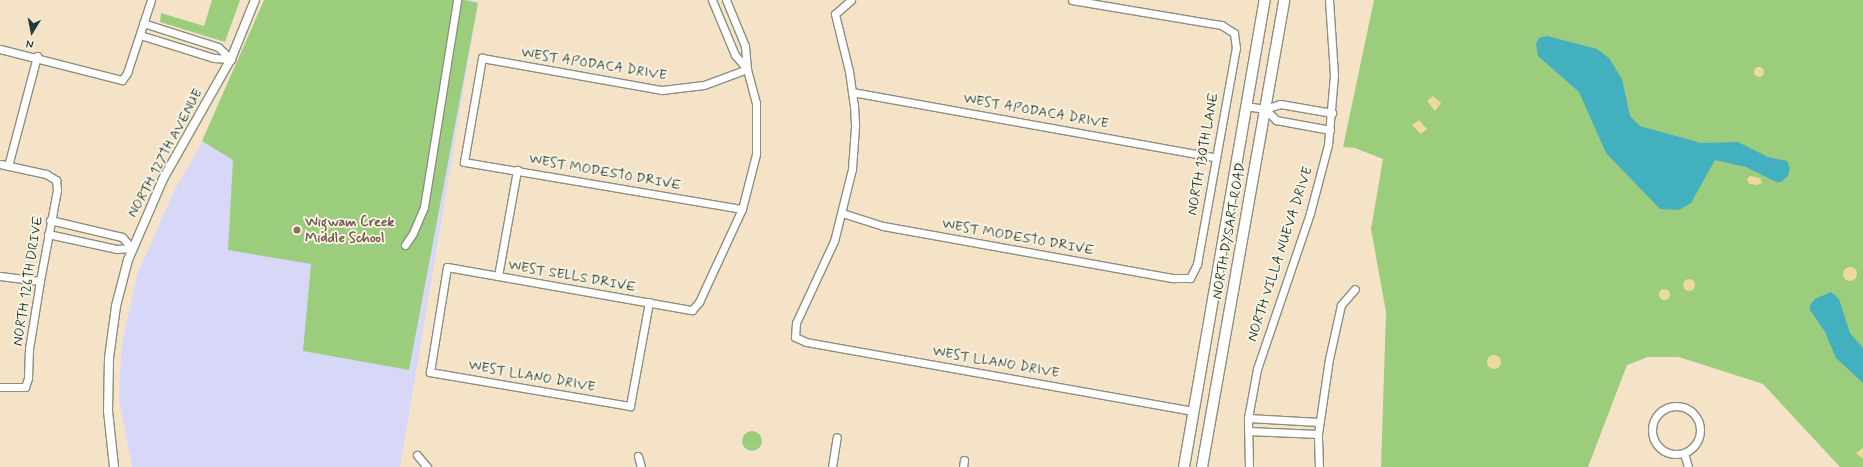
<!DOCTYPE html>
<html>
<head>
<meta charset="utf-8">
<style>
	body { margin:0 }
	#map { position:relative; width:1863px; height:467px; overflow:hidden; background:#f5e3c8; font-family:Mynerve,sans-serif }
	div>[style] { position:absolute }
	.built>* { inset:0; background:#d7d7f8 }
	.green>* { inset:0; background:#9ccd7c }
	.round { border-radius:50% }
	.sand>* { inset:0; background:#eeda9e }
	.water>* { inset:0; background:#42b0bf }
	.roads { filter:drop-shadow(1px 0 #8a907e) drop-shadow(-1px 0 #8a907e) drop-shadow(0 1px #8a907e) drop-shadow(0 -1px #8a907e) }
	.minor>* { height:7px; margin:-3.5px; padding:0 3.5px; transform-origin:3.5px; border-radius:3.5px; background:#fff }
	.minor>.ring { margin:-3.5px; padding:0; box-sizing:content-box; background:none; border:7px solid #fff; border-radius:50% }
	.tertiary>* { height:8px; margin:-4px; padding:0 4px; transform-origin:4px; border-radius:4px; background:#fff }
	.primary>* { height:10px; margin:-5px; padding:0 5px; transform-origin:5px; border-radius:5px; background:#fff }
	.dots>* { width:11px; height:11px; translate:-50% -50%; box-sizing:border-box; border:2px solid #fcf5e5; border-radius:50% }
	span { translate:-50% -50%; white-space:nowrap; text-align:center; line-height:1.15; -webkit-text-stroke:3.5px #fcf5e5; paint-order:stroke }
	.street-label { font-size:14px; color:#1f3d34 }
	.education-label { font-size:14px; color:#785e54; font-weight:700 }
	.left { translate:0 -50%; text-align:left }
	.north { position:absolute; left:12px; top:12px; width:40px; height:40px; -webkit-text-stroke:3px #fcf5e5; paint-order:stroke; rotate:190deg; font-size:11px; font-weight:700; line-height:16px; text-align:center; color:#1f3d34 }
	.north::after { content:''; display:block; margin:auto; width:14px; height:18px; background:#1f3d34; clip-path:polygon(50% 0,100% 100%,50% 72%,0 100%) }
</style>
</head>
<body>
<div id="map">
	<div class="built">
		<i style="clip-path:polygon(270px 0,471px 0,478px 3px,400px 467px,132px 467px,119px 399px,120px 370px,122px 344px,137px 275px,174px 191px,231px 92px)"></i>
	</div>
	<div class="green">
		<i style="clip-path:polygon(212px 0,240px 0,225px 42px,160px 22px,161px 13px,204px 26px)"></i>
		<i style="clip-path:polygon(264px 0,464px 0,478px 3px,409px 370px,303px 351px,311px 264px,228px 250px,233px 160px,202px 141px)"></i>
		<i style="clip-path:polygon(1374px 0,1863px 0,1863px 467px,1840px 467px,1763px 384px,1679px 357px,1648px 357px,1627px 365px,1588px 467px,1381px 467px,1386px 312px,1371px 229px,1383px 159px,1355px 148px,1343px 147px)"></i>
		<i class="round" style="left:742px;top:431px;width:20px;height:20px"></i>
	</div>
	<div class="sand">
		<i class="round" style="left:1754px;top:67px;width:10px;height:10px"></i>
		<i style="clip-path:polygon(1433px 96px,1441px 103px,1435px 111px,1427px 101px)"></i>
		<i style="clip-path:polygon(1419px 120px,1427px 129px,1421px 134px,1412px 125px)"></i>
		<i style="clip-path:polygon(1750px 176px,1760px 178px,1762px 183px,1757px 185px,1749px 184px,1747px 179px)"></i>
		<i class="round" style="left:1843px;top:267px;width:14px;height:14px"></i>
		<i class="round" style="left:1683px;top:279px;width:12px;height:12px"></i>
		<i class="round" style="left:1658.5px;top:288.5px;width:11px;height:11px"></i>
		<i class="round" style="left:1487px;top:355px;width:14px;height:14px"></i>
		<i style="clip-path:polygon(1863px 448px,1863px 459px,1856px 453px)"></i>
	</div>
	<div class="water">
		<i style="clip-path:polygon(1547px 36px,1597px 49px,1609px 58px,1622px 79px,1630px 116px,1640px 126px,1701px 143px,1738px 142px,1768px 157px,1787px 161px,1790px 168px,1788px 176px,1781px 182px,1776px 182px,1746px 167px,1715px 160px,1691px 203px,1679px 210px,1660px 209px,1606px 153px,1579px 92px,1538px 56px,1536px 44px,1539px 38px)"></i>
		<i style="clip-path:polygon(1831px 292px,1839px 299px,1850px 333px,1863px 348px,1863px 383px,1836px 358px,1825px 332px,1810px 310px,1810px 305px,1815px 299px)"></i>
	</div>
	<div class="roads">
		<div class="minor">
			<i style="left:712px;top:0;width:60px;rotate:67.3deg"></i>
			<i style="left:735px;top:55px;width:18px;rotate:49deg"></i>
			<i style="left:851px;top:0;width:21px;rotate:139deg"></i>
			<i style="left:835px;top:14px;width:59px;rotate:76.2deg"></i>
			<i style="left:849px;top:71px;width:34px;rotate:82deg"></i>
			<i style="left:854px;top:105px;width:22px;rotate:87deg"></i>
			<i style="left:855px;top:127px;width:42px;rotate:94.1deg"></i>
			<i style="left:852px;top:169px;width:74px;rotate:104deg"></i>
			<i style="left:834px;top:241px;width:90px;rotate:114.9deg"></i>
			<i style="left:796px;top:323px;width:14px;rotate:94deg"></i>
			<i style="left:795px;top:337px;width:12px;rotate:24deg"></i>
			<i style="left:806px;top:342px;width:394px;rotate:10.1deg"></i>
			<i style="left:143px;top:23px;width:79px;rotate:17.7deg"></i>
			<i style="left:218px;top:47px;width:18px;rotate:43deg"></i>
			<i style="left:140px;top:35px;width:77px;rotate:17.3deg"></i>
			<i style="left:214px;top:58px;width:17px;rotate:3deg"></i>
			<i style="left:0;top:49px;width:126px;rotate:14.3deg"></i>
			<i style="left:122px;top:80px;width:9px;rotate:-54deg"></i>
			<i style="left:127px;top:73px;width:77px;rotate:-71.8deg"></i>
			<i style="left:852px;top:92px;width:369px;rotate:10.2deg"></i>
			<i style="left:1246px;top:106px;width:19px;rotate:9deg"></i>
			<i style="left:1265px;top:109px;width:16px;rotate:-18deg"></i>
			<i style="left:1280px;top:104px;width:53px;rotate:9.8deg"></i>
			<i style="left:1265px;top:109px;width:16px;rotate:45deg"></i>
			<i style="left:1276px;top:120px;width:55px;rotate:10.5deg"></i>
			<i style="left:0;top:164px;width:47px;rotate:12.3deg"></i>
			<i style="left:46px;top:174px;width:12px;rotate:31deg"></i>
			<i style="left:56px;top:180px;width:10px;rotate:84deg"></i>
			<i style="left:57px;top:190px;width:93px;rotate:100.6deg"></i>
			<i style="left:40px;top:281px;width:69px;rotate:99.2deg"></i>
			<i style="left:29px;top:349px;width:29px;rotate:92deg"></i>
			<i style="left:28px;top:378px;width:9px;rotate:108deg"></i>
			<i style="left:25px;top:387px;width:25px;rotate:180deg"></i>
			<i style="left:8px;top:166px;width:114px;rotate:-75.2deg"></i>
			<i style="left:742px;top:209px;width:282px;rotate:-170.4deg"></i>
			<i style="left:464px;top:162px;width:106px;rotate:-80.2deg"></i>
			<i style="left:482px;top:58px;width:183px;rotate:10.1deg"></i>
			<i style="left:662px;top:90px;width:42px;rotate:-6.8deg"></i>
			<i style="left:704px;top:85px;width:46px;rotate:-20.4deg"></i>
			<i style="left:842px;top:213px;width:43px;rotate:17.6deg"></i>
			<i style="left:883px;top:226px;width:295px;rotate:10.2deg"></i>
			<i style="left:1173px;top:278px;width:17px"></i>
			<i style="left:1190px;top:278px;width:16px;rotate:-63deg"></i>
			<i style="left:1197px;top:264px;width:219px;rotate:-79.8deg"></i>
			<i style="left:1236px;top:48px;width:15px;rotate:-98deg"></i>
			<i style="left:1234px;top:33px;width:15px;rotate:-148deg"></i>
			<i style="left:1221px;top:25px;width:151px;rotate:-170.5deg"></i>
			<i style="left:50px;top:220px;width:74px;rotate:13.3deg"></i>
			<i style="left:122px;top:237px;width:15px;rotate:48deg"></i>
			<i style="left:48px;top:234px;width:71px;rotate:12.3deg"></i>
			<i style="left:117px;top:249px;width:15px;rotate:-4deg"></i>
			<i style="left:405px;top:245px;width:14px;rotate:-56deg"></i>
			<i style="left:413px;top:233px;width:28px;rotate:-67deg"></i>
			<i style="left:424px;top:207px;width:210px;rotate:-80.9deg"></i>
			<i style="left:0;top:276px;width:40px;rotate:7.1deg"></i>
			<i style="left:498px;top:276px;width:108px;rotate:-79.8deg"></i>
			<i style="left:649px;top:302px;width:106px;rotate:100.4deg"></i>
			<i style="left:630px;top:406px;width:203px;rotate:-170.4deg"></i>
			<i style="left:430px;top:372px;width:106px;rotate:-80.8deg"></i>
			<i style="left:447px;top:267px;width:249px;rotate:10deg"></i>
			<i style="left:692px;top:310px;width:11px;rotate:-49deg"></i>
			<i style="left:699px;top:302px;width:102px;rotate:-65.2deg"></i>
			<i style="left:742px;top:209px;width:57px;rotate:-75.7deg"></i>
			<i style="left:756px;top:154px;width:51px;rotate:-90deg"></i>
			<i style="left:756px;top:103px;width:35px;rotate:-105deg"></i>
			<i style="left:747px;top:69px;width:23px;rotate:-95deg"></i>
			<i style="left:745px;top:46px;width:50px;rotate:-112.4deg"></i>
			<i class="ring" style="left:1652px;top:406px;width:41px;height:41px"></i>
			<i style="left:1248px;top:418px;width:71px;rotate:3.2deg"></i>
			<i style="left:1248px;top:431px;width:70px;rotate:2.5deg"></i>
			<i style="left:1684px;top:453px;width:15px;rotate:74deg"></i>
			<i style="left:417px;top:455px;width:16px;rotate:50deg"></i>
			<i style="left:638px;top:456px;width:11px;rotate:75deg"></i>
			<i style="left:832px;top:467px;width:30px;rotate:-81deg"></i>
			<i style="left:963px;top:467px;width:7px;rotate:-82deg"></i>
			<i style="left:1249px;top:467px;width:49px;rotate:-91.2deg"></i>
			<i style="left:1248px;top:418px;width:50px;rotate:-79.6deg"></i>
			<i style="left:1257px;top:369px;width:165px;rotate:-71.2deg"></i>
			<i style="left:1310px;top:213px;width:70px;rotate:-75.2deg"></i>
			<i style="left:1328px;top:145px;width:70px;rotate:-85.1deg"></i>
			<i style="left:1334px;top:75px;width:75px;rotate:-93.8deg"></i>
			<i style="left:1319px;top:467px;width:33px;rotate:-92deg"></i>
			<i style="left:1318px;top:434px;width:76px;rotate:-81.7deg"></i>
			<i style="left:1329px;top:359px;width:55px;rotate:-77.5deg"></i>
			<i style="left:1341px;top:305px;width:21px;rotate:-49deg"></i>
		</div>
		<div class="tertiary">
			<i style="left:114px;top:467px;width:56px;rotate:-96.1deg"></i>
			<i style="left:108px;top:411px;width:53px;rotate:-88.9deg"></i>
			<i style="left:109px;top:358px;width:52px;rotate:-82.3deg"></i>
			<i style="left:116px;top:306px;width:48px;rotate:-75.4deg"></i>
			<i style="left:128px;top:260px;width:88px;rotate:-66.6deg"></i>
			<i style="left:163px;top:179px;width:138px;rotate:-60.5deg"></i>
			<i style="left:231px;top:59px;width:64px;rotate:-67.9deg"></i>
		</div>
		<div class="primary">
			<i style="left:1184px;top:467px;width:474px;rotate:-80.2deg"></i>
			<i style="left:1202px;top:467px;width:474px;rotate:-80deg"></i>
		</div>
	</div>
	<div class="dots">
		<i style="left:297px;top:230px;background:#8d6e63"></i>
	</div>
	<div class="street-label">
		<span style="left:594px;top:64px;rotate:9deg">WEST APODACA DRIVE</span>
		<span style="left:1036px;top:111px;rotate:10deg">WEST APODACA DRIVE</span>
		<span style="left:165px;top:153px;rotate:-62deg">NORTH 127TH AVENUE</span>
		<span style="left:1203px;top:154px;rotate:-80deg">NORTH 130TH LANE</span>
		<span style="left:605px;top:172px;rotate:10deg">WEST MODESTO DRIVE</span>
		<span style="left:1229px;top:231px;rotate:-80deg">NORTH DYSART ROAD</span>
		<span style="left:1018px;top:237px;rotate:10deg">WEST MODESTO DRIVE</span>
		<span style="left:1280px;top:254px;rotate:-72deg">NORTH VILLA NUEVA DRIVE</span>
		<span style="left:572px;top:276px;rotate:10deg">WEST SELLS DRIVE</span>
		<span style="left:28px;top:281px;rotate:-81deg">NORTH 126TH DRIVE</span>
		<span style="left:996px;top:362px;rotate:10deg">WEST LLANO DRIVE</span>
		<span style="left:532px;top:376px;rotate:10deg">WEST LLANO DRIVE</span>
	</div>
	<div class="education-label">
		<span class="left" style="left:305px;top:230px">Wigwam Creek<br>Middle School</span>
	</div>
	<div class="north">N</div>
</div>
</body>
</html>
